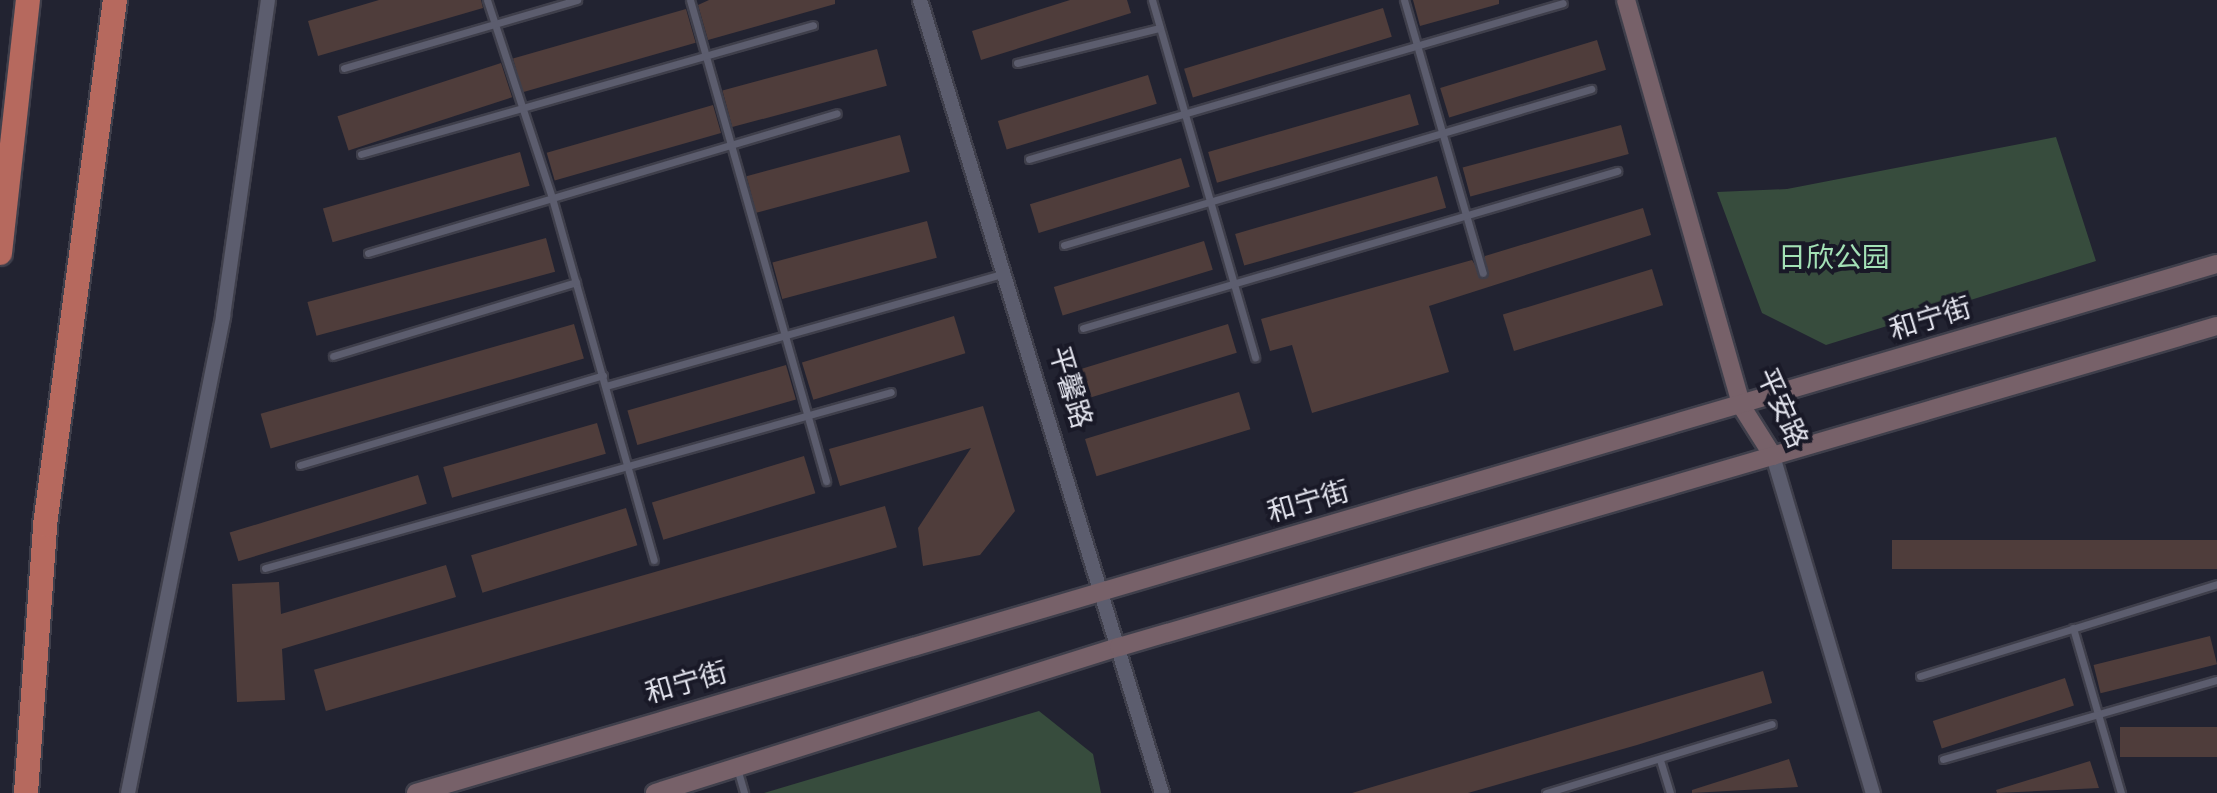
<!DOCTYPE html>
<html>
<head>
<meta charset="utf-8">
<style>
	body { margin:0 }
	#map { position:relative; width:2217px; height:793px; overflow:hidden; background:#222331; font-family:Overpass,"Noto Sans SC",sans-serif }
	div>[style] { position:absolute }
	.green>* { inset:0; background:#374c3d }
	.building>* { inset:0; background:#4f3d3b; transform-origin:0 0 }
	.roads { filter:drop-shadow(2px 0 #3f3f4b) drop-shadow(-2px 0 #3f3f4b) drop-shadow(0 2px #3f3f4b) drop-shadow(0 -2px #3f3f4b) }
	.lane>* { height:7px; margin:-3.5px; padding:0 3.5px; transform-origin:3.5px; border-radius:3.5px; background:#5c5d6e }
	.street>* { height:14px; margin:-7px; padding:0 7px; transform-origin:7px; border-radius:7px; background:#5c5d6e }
	.secondary>* { height:18px; margin:-9px; padding:0 9px; transform-origin:9px; border-radius:9px; background:#776169 }
	.highway>* { height:24px; margin:-12px; padding:0 12px; transform-origin:12px; border-radius:12px; background:#b6695e }
	span { translate:-50% -50%; white-space:nowrap; text-align:center; line-height:1.15; -webkit-text-stroke:8px #191927; paint-order:stroke }
	.park-label { font-size:28px; color:#a3e1b6 }
	.street-label { font-size:28px; color:#e1e2ec }
</style>
</head>
<body>
<div id="map">
	<div class="green">
		<i style="clip-path:polygon(2056px 137px,2096px 261px,1826px 345px,1762px 313px,1717px 192px,1787px 189px)"></i>
		<i style="clip-path:polygon(1039px 711px,1093px 754px,1101px 793px,764px 793px)"></i>
	</div>
	<div class="building">
		<i style="clip-path:polygon(379px 0,481px 0,483px 8px,318px 56px,308px 21px)"></i>
		<i style="clip-path:polygon(709px 0,835px 0,835px 4px,708px 40px,698px 5px)"></i>
		<i style="clip-path:polygon(1070px 0,1127px 0,1131px 13px,981px 60px,972px 31px)"></i>
		<i style="clip-path:polygon(1413px 0,1499px 0,1499px 4px,1420px 26px)"></i>
		<i style="left:1383px;top:8px;width:30px;height:208px;rotate:73deg"></i>
		<i style="left:686px;top:9px;width:35px;height:180px;rotate:74deg"></i>
		<i style="left:1597px;top:40px;width:31px;height:164px;rotate:73deg"></i>
		<i style="left:877px;top:49px;width:38px;height:160px;rotate:75deg"></i>
		<i style="left:501px;top:63px;width:36px;height:172px;rotate:72deg"></i>
		<i style="left:1148px;top:75px;width:30px;height:157px;rotate:73deg"></i>
		<i style="left:1410px;top:94px;width:32px;height:210px;rotate:74deg"></i>
		<i style="left:713px;top:105px;width:29px;height:173px;rotate:74deg"></i>
		<i style="left:1621px;top:125px;width:30px;height:164px;rotate:75deg"></i>
		<i style="left:900px;top:135px;width:38px;height:159px;rotate:75deg"></i>
		<i style="left:520px;top:152px;width:35px;height:205px;rotate:74deg"></i>
		<i style="left:1181px;top:158px;width:30px;height:158px;rotate:73deg"></i>
		<i style="left:1437px;top:176px;width:33px;height:210px;rotate:74deg"></i>
		<i style="clip-path:polygon(1643px 208px,1651px 235px,1429px 306px,1449px 372px,1312px 413px,1292px 345px,1270px 351px,1261px 319px,1472px 260px,1484px 279px,1485px 256px)"></i>
		<i style="left:927px;top:221px;width:38px;height:160px;rotate:75deg"></i>
		<i style="left:546px;top:238px;width:35px;height:247px;rotate:75deg"></i>
		<i style="left:1204px;top:241px;width:30px;height:157px;rotate:73deg"></i>
		<i style="left:1652px;top:269px;width:38px;height:156px;rotate:73deg"></i>
		<i style="left:954px;top:316px;width:39px;height:159px;rotate:73deg"></i>
		<i style="left:574px;top:324px;width:36px;height:326px;rotate:74deg"></i>
		<i style="left:1228px;top:324px;width:30px;height:158px;rotate:73deg"></i>
		<i style="left:786px;top:365px;width:36px;height:165px;rotate:74deg"></i>
		<i style="left:1239px;top:392px;width:39px;height:161px;rotate:73deg"></i>
		<i style="clip-path:polygon(983px 406px,1015px 511px,980px 555px,923px 566px,918px 528px,971px 448px,840px 486px,829px 449px)"></i>
		<i style="left:597px;top:423px;width:32px;height:160px;rotate:74deg"></i>
		<i style="left:804px;top:456px;width:39px;height:159px;rotate:73deg"></i>
		<i style="left:418px;top:475px;width:30px;height:197px;rotate:73deg"></i>
		<i style="left:885px;top:506px;width:43px;height:594px;rotate:74deg"></i>
		<i style="left:626px;top:508px;width:39px;height:162px;rotate:73deg"></i>
		<i style="left:2217px;top:540px;width:29px;height:325px;rotate:90deg"></i>
		<i style="clip-path:polygon(446px 565px,456px 597px,282px 649px,285px 700px,237px 702px,232px 584px,279px 582px,281px 614px)"></i>
		<i style="left:2210px;top:636px;width:29px;height:120px;rotate:76deg"></i>
		<i style="clip-path:polygon(1763px 671px,1772px 703px,1637px 745px,1468px 793px,1352px 793px)"></i>
		<i style="left:2065px;top:678px;width:29px;height:139px;rotate:72deg"></i>
		<i style="left:2217px;top:727px;width:30px;height:97px;rotate:90deg"></i>
		<i style="clip-path:polygon(1789px 759px,1798px 787px,1692px 793px,1692px 790px)"></i>
		<i style="clip-path:polygon(2090px 761px,2099px 788px,1997px 793px,1996px 790px)"></i>
	</div>
	<div class="roads">
		<div class="lane">
			<i style="left:487px;top:0;width:208px;rotate:71.8deg"></i>
			<i style="left:552px;top:198px;width:376px;rotate:74.3deg"></i>
			<i style="left:690px;top:0;width:500px;rotate:74.2deg"></i>
			<i style="left:1152px;top:0;width:372px;rotate:73.9deg"></i>
			<i style="left:1404px;top:0;width:284px;rotate:73.9deg"></i>
			<i style="left:1017px;top:63px;width:147px;rotate:-13.8deg"></i>
			<i style="left:344px;top:68px;width:243px;rotate:-16.3deg"></i>
			<i style="left:361px;top:154px;width:470px;rotate:-15.9deg"></i>
			<i style="left:1029px;top:159px;width:556px;rotate:-16.28deg"></i>
			<i style="left:1064px;top:245px;width:550px;rotate:-16.49deg"></i>
			<i style="left:368px;top:253px;width:489px;rotate:-16.6deg"></i>
			<i style="left:1083px;top:328px;width:557px;rotate:-16.38deg"></i>
			<i style="left:333px;top:356px;width:254px;rotate:-16.9deg"></i>
			<i style="left:606px;top:386px;width:412px;rotate:-15.8deg"></i>
			<i style="left:300px;top:465px;width:316px;rotate:-16.5deg"></i>
			<i style="left:265px;top:568px;width:650px;rotate:-15.7deg"></i>
			<i style="left:2073px;top:628px;width:172px;rotate:73.8deg"></i>
			<i style="left:1920px;top:676px;width:311px;rotate:-17.2deg"></i>
			<i style="left:1943px;top:759px;width:285px;rotate:-16.1deg"></i>
			<i style="left:1660px;top:760px;width:34px;rotate:73deg"></i>
			<i style="left:737px;top:768px;width:26px;rotate:74deg"></i>
			<i style="left:1546px;top:793px;width:236px;rotate:-17deg"></i>
		</div>
		<div class="street">
			<i style="left:920px;top:0;width:829px;rotate:73.03deg"></i>
			<i style="left:1773px;top:456px;width:352px;rotate:73.5deg"></i>
			<i style="left:128px;top:793px;width:486px;rotate:-78.7deg"></i>
			<i style="left:223px;top:316px;width:319px;rotate:-81.9deg"></i>
		</div>
		<div class="secondary">
			<i style="left:1626px;top:0;width:423px;rotate:74.1deg"></i>
			<i style="left:1742px;top:407px;width:58px;rotate:57.7deg"></i>
			<i style="left:416px;top:793px;width:1877px;rotate:-16.37deg"></i>
			<i style="left:655px;top:793px;width:486px;rotate:-17.5deg"></i>
			<i style="left:1119px;top:647px;width:1144px;rotate:-16.3deg"></i>
		</div>
		<div class="highway">
			<i style="left:0;top:253px;width:255px;rotate:-83.7deg"></i>
			<i style="left:26px;top:793px;width:269px;rotate:-85.9deg"></i>
			<i style="left:45px;top:525px;width:530px;rotate:-82.41deg"></i>
		</div>
	</div>
	<div class="park-label">
		<span style="left:1834px;top:260px">日欣公园</span>
	</div>
	<div class="street-label">
		<span style="left:1931px;top:321px;rotate:-17deg">和宁街</span>
		<span style="left:1068px;top:388px;rotate:73deg">平馨路</span>
		<span style="left:1780px;top:409px;rotate:66deg">平安路</span>
		<span style="left:1309px;top:504px;rotate:-16deg">和宁街</span>
		<span style="left:687px;top:685px;rotate:-16deg">和宁街</span>
	</div>
</div>
</body>
</html>
